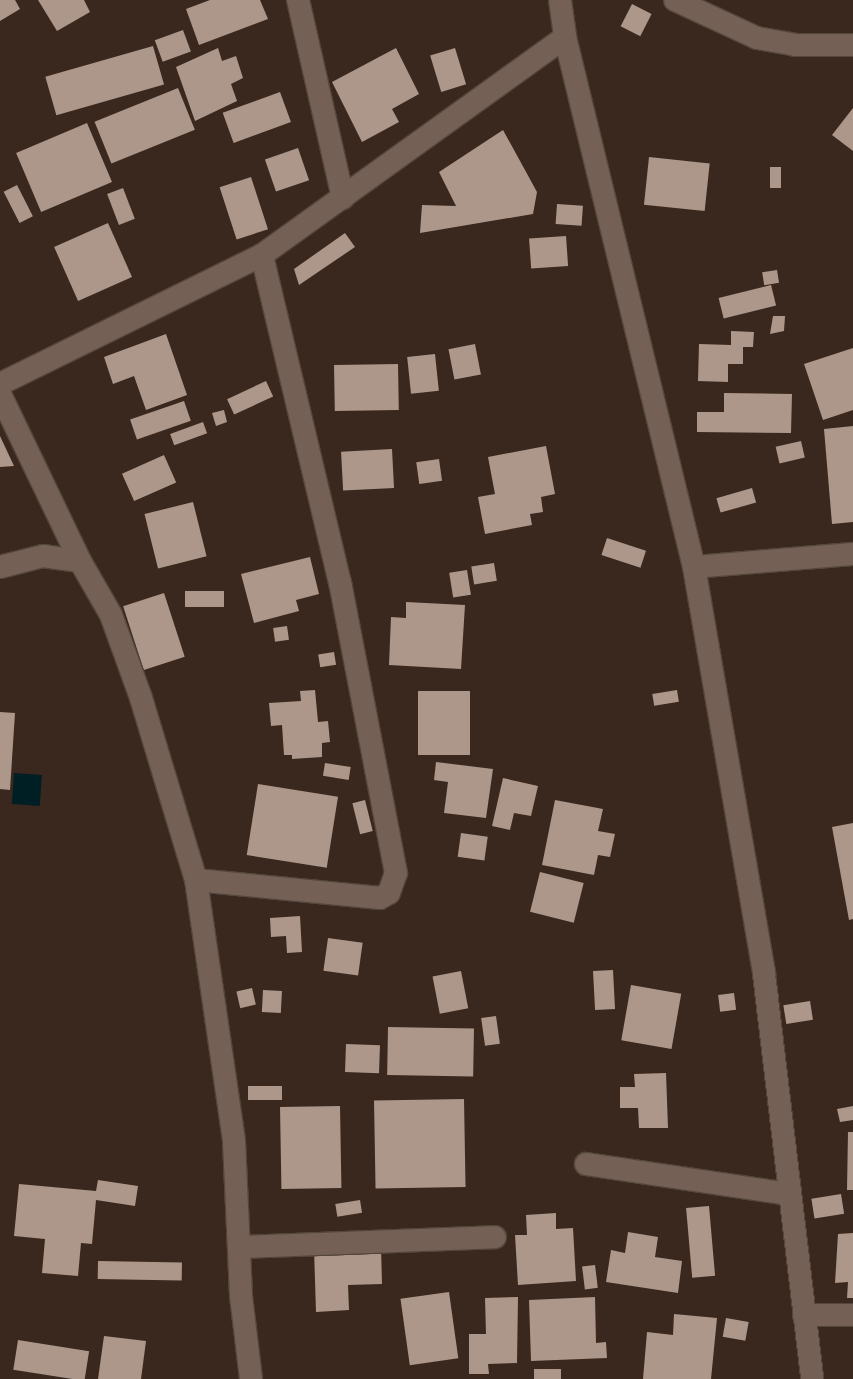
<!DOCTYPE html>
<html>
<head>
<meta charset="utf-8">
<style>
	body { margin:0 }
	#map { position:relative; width:853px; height:1379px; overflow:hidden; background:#3a281e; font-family:"Source Sans 3",sans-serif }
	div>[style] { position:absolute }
	.water>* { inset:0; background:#001f25; transform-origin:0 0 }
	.building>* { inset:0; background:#ad978a; transform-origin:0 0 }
	.roads { filter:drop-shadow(1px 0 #54463d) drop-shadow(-1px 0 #54463d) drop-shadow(0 1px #54463d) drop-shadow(0 -1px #54463d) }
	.minor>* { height:22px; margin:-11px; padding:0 11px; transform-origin:11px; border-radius:11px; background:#756055 }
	span { translate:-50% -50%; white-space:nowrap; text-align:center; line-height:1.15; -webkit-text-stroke:4px #2f1e14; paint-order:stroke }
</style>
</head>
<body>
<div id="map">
	<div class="water">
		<i style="left:14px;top:773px;width:28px;height:31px;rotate:4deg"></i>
	</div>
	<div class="building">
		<i style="clip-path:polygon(0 0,15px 0,20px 9px,0 21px)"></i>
		<i style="clip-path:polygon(38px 0,84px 0,90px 12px,57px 31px)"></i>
		<i style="clip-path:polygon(210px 0,260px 0,268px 19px,199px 45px,186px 9px)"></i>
		<i style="left:632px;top:4px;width:22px;height:25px;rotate:27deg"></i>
		<i style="left:183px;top:30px;width:23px;height:30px;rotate:70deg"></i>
		<i style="left:153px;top:46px;width:40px;height:112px;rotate:74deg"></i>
		<i style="clip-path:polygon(218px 48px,222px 61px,236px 56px,243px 78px,231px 84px,237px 101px,195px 121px,176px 67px)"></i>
		<i style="clip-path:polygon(396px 48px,419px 94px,392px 109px,399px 122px,362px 142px,332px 82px)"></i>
		<i style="left:455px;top:48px;width:38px;height:26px;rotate:73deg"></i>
		<i style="left:178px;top:88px;width:45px;height:90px;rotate:68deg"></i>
		<i style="left:280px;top:92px;width:32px;height:61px;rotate:70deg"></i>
		<i style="clip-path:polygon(853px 108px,853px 151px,832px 135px)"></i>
		<i style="left:87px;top:123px;width:64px;height:77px;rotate:67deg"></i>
		<i style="clip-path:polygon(503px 130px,537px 192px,533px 214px,420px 233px,422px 205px,456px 206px,439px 172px)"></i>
		<i style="left:298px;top:148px;width:34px;height:35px;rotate:71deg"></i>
		<i style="left:649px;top:157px;width:61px;height:48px;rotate:6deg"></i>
		<i style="left:770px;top:167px;width:11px;height:21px"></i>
		<i style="left:251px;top:177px;width:55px;height:33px;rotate:72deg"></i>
		<i style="left:17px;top:185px;width:35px;height:15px;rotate:63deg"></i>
		<i style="left:123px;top:188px;width:33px;height:17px;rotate:69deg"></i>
		<i style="left:557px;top:204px;width:26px;height:20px;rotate:4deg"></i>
		<i style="left:108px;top:223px;width:59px;height:59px;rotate:66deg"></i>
		<i style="clip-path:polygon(345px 233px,355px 247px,299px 285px,294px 269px)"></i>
		<i style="left:566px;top:236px;width:30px;height:37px;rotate:86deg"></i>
		<i style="left:777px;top:270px;width:13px;height:15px;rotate:81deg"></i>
		<i style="left:771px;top:285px;width:21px;height:54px;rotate:76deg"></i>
		<i style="clip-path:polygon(773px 316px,785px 316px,784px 331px,770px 334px)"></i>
		<i style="clip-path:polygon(731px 331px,754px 332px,753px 347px,743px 347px,743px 364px,728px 364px,728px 382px,698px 381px,699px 344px,731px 345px)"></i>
		<i style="clip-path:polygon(166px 334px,187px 395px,146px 410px,134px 376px,113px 384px,104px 357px)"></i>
		<i style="left:475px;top:344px;width:31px;height:27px;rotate:79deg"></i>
		<i style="clip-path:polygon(853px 348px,853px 410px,823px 420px,804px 364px)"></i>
		<i style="left:435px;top:354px;width:37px;height:28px;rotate:84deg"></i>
		<i style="left:398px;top:364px;width:46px;height:64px;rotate:89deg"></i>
		<i style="left:266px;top:381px;width:17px;height:43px;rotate:65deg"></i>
		<i style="clip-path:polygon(724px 393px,792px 394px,791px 433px,697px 432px,697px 412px,724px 412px)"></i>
		<i style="left:184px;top:401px;width:21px;height:57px;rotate:71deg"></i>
		<i style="clip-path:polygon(224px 410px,227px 422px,216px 426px,212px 413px)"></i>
		<i style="left:203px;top:422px;width:12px;height:35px;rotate:70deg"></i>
		<i style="clip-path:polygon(853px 426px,853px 522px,832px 524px,824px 429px)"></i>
		<i style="clip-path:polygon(0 436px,14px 466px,0 467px)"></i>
		<i style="left:801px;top:441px;width:17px;height:26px;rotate:77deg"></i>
		<i style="clip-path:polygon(546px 446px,555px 494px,541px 497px,543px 512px,530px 514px,532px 525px,485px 534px,478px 497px,495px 494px,488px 457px)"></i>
		<i style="left:392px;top:449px;width:39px;height:51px;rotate:87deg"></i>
		<i style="left:164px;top:455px;width:30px;height:46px;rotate:66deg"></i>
		<i style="left:439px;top:459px;width:22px;height:23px;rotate:82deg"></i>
		<i style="left:752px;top:488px;width:15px;height:37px;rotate:74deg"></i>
		<i style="left:193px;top:502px;width:56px;height:50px;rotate:76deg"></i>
		<i style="left:607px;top:538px;width:41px;height:18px;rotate:18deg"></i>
		<i style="clip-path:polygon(310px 557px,319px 594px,296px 600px,299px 611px,254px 623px,241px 574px)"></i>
		<i style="left:494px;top:563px;width:18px;height:23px;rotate:81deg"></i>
		<i style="left:467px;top:570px;width:25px;height:18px;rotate:81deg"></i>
		<i style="left:224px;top:591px;width:16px;height:39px;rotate:90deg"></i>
		<i style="left:164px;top:593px;width:67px;height:43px;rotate:72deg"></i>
		<i style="clip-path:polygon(406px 602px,465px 605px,461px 669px,389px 665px,391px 617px,406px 618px)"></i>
		<i style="left:287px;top:626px;width:14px;height:14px;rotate:82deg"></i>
		<i style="left:334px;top:652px;width:13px;height:16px;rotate:81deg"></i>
		<i style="clip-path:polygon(315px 690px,318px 722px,328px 721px,330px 742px,322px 743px,322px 757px,292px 759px,292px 755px,284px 755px,282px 725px,271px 726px,269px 703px,301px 701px,300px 691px)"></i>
		<i style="left:677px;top:690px;width:12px;height:25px;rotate:81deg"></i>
		<i style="left:418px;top:691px;width:52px;height:64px"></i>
		<i style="clip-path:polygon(0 712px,15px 713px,10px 790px,0 789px)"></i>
		<i style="clip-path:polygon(436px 762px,493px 769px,486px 818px,444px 813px,448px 782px,434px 780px)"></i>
		<i style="left:325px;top:763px;width:26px;height:13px;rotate:9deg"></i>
		<i style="clip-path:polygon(503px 778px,538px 786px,531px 816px,514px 813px,510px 830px,492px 826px)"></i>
		<i style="left:258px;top:784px;width:81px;height:72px;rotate:9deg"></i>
		<i style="left:365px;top:800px;width:32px;height:13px;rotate:76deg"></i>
		<i style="clip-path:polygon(555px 800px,603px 809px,598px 831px,615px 834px,610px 857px,598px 855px,594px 875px,542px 865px)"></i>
		<i style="clip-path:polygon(853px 823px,853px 919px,849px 920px,832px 827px)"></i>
		<i style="left:461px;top:833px;width:27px;height:24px;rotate:8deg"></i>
		<i style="left:540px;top:872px;width:45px;height:41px;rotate:14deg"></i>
		<i style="clip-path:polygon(300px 916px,302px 952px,287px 953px,286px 936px,271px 937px,270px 918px)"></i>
		<i style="left:328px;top:938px;width:35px;height:33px;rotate:8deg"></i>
		<i style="left:613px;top:970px;width:39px;height:20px;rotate:87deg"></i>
		<i style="left:461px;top:971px;width:38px;height:29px;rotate:79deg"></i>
		<i style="left:631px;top:985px;width:51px;height:56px;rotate:10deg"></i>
		<i style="left:252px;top:988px;width:17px;height:16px;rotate:77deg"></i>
		<i style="left:263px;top:990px;width:19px;height:22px;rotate:3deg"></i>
		<i style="left:734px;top:993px;width:17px;height:16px;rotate:83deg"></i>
		<i style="left:810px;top:1001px;width:19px;height:27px;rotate:81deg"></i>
		<i style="left:496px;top:1016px;width:28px;height:15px;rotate:82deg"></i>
		<i style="left:388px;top:1027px;width:86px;height:48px;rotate:1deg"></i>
		<i style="left:346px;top:1044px;width:34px;height:28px;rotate:2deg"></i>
		<i style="clip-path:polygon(666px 1073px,668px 1128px,639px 1128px,638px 1108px,620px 1108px,620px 1087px,635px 1087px,634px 1074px)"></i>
		<i style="left:248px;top:1086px;width:34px;height:14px"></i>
		<i style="left:464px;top:1099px;width:88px;height:90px;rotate:89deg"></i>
		<i style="left:340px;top:1106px;width:82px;height:60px;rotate:89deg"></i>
		<i style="clip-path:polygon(853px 1106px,853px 1120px,840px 1122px,837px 1109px)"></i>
		<i style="clip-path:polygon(848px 1132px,853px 1132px,853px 1190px,847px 1190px)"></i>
		<i style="clip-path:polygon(98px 1180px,138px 1186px,135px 1206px,96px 1200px,92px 1244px,81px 1243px,78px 1276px,42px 1273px,45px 1239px,14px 1236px,19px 1184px,96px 1191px)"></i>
		<i style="left:841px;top:1194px;width:20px;height:30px;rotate:81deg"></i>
		<i style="left:360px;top:1200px;width:13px;height:25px;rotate:81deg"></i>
		<i style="left:709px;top:1206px;width:70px;height:23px;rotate:85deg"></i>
		<i style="clip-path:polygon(556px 1213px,556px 1229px,573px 1228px,576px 1281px,518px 1285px,515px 1235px,527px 1235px,526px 1215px)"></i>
		<i style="clip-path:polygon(628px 1232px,658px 1237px,655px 1257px,682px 1261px,678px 1293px,606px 1282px,611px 1250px,625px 1253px)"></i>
		<i style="clip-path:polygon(853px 1233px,853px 1298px,847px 1298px,848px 1282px,835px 1283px,838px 1234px)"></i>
		<i style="clip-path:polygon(381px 1247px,382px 1284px,348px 1285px,349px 1310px,316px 1312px,314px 1249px)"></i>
		<i style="left:98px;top:1261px;width:84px;height:18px;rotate:1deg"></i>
		<i style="left:595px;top:1265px;width:23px;height:13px;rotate:83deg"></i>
		<i style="left:449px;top:1292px;width:67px;height:49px;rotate:82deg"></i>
		<i style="clip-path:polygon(518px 1297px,517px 1363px,488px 1364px,489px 1374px,469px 1374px,469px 1334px,486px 1334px,485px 1298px)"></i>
		<i style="clip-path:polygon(595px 1297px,596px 1343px,606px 1342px,607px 1358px,531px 1361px,529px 1300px)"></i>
		<i style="clip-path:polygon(674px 1314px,717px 1318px,711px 1379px,643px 1379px,647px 1332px,673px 1335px)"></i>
		<i style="left:726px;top:1318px;width:23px;height:19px;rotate:10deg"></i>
		<i style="clip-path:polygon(104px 1336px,146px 1341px,141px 1379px,98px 1379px)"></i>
		<i style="left:18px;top:1340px;width:72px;height:30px;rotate:9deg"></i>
		<i style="left:534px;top:1369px;width:27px;height:10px"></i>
	</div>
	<div class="roads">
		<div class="minor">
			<i style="left:298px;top:0;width:203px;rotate:77.2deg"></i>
			<i style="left:560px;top:0;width:37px;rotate:82deg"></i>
			<i style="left:565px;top:37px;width:545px;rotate:76.32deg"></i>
			<i style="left:694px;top:567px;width:413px;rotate:80.2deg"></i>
			<i style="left:764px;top:974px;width:408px;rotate:83.2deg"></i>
			<i style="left:675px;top:0;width:90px;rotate:24.9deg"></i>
			<i style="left:757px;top:38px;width:39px;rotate:10deg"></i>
			<i style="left:795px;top:45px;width:58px"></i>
			<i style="left:0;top:384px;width:292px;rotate:-26.2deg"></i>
			<i style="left:262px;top:255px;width:373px;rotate:-35.7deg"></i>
			<i style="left:0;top:394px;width:185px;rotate:64.4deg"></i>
			<i style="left:80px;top:561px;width:62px;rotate:60.1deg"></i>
			<i style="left:111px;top:615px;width:88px;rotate:70.1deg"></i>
			<i style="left:141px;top:698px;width:190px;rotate:73.2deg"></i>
			<i style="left:196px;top:880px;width:264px;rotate:81.7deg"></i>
			<i style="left:234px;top:1141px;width:155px;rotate:87.4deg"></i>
			<i style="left:241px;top:1296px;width:84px;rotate:83.1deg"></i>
			<i style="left:0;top:567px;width:44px;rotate:-14.3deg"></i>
			<i style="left:43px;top:556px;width:37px;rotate:8deg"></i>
			<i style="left:694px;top:567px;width:160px;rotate:-4.7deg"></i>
			<i style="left:196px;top:880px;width:185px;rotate:5.6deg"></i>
			<i style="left:380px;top:898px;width:10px;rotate:-29deg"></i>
			<i style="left:389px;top:893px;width:21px;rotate:-71deg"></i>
			<i style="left:396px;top:873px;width:295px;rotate:-100.9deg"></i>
			<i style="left:340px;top:583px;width:337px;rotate:-103.4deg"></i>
			<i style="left:586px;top:1164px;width:205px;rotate:8.4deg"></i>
			<i style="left:240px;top:1247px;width:255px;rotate:-2.2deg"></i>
			<i style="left:804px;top:1315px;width:49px"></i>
		</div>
	</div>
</div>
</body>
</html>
